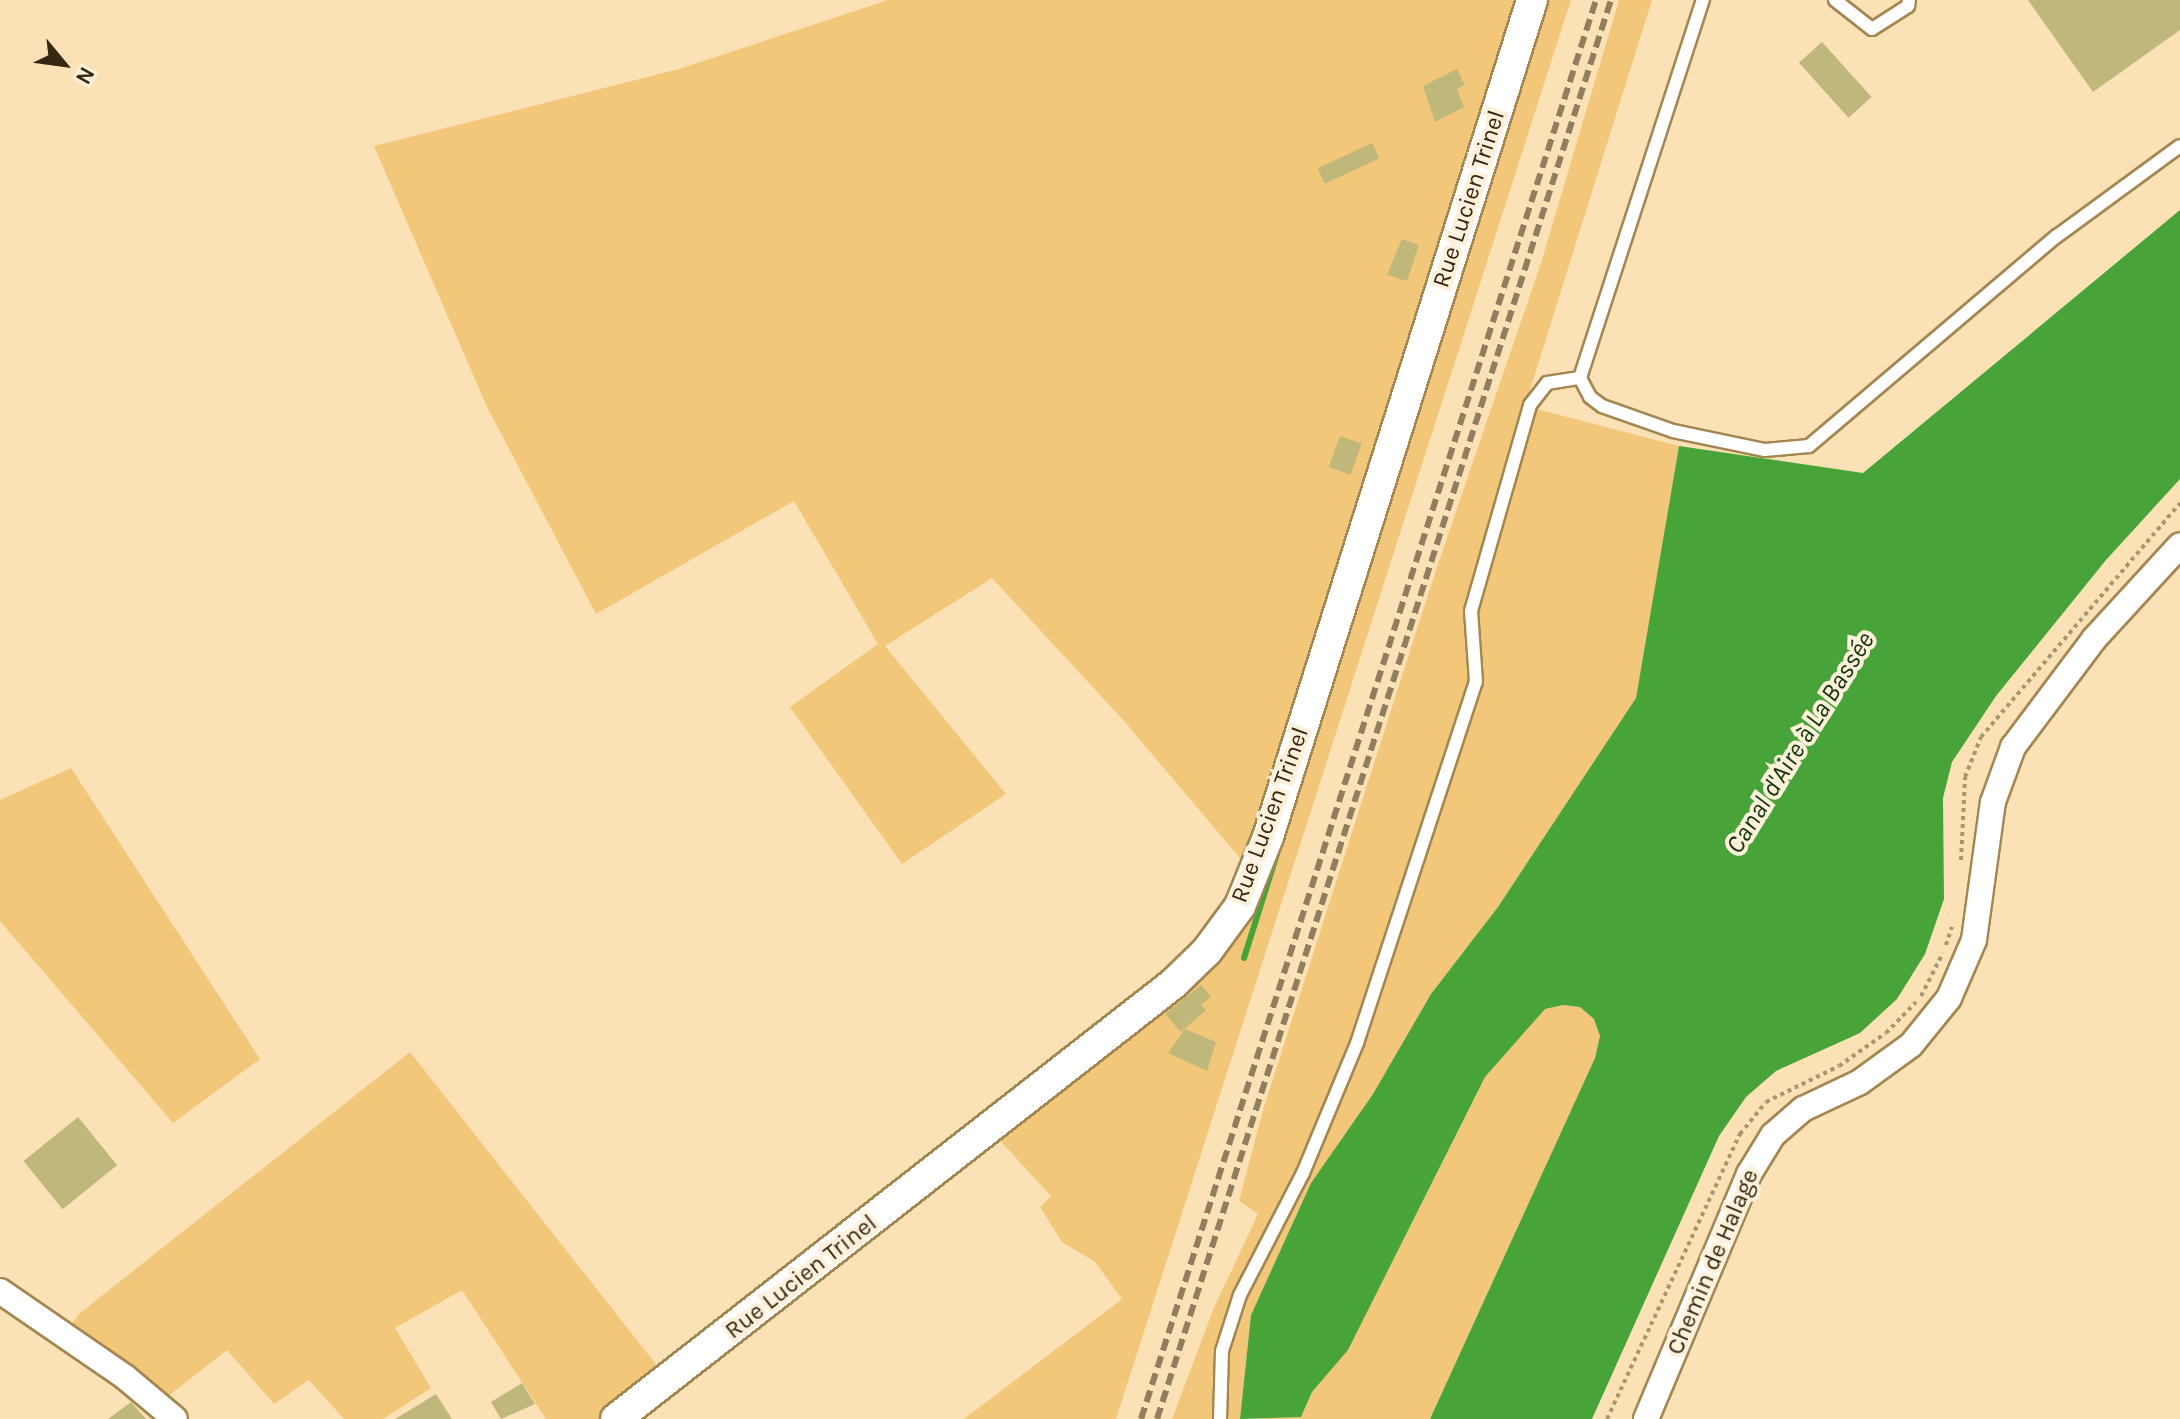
<!DOCTYPE html>
<html>
<head>
<meta charset="utf-8">
<style>
	body { margin:0 }
	#map { position:relative; width:2180px; height:1419px; overflow:hidden; background:#fbe2b6; font-family:Karla,sans-serif }
	div>[style] { position:absolute }
	.green>* { inset:0; background:#f2c77a }
	.water>* { inset:0; background:#48a439 }
	.stream>* { height:6px; margin:-3px; padding:0 3px; transform-origin:3px; border-radius:3px; background:#48a439 }
	.building>* { inset:0; background:#c0b77b; transform-origin:0 0 }
	.path>* { height:4px; margin-top:-2px; transform-origin:0; background:repeating-linear-gradient(90deg,#a99572 0 4px,transparent 0 8px) }
	.roads { filter:drop-shadow(2px 0 #a48651) drop-shadow(-2px 0 #a48651) drop-shadow(0 2px #a48651) drop-shadow(0 -2px #a48651) }
	.service>* { height:12px; margin:-6px; padding:0 6px; transform-origin:6px; border-radius:6px; background:#fff }
	.minor>* { height:24px; margin:-12px; padding:0 12px; transform-origin:12px; border-radius:12px; background:#fff }
	.tertiary>* { height:30px; margin:-15px; padding:0 15px; transform-origin:15px; border-radius:15px; background:#fff }
	.rail>* { height:6px; margin-top:-3px; transform-origin:0; background:repeating-linear-gradient(90deg,#907e5e 0 12px,transparent 0 18px) }
	span { translate:-50% -50%; white-space:nowrap; text-align:center; line-height:1.15; -webkit-text-stroke:8px #fef1db; paint-order:stroke }
	.street-label { font-size:24px; color:#352812 }
	.water-label { font-size:26px; color:#13370d; font-style:italic }
	.north { position:absolute; left:24px; top:24px; width:80px; height:80px; -webkit-text-stroke:6px #fef1db; paint-order:stroke; rotate:119deg; font-size:22px; font-weight:700; line-height:32px; text-align:center; color:#352812 }
	.north::after { content:''; display:block; margin:auto; width:28px; height:36px; background:#352812; clip-path:polygon(50% 0,100% 100%,50% 72%,0 100%) }
</style>
</head>
<body>
<div id="map">
	<div class="green">
		<i style="clip-path:polygon(888px 0,1571px 0,1116px 1419px,964px 1419px,1122px 1299px,1095px 1262px,1062px 1242px,1040px 1207px,1051px 1196px,983px 1122px,1131px 1003px,1209px 924px,1244px 863px,1124px 721px,992px 578px,885px 646px,1006px 794px,902px 864px,790px 707px,878px 644px,794px 501px,596px 614px,487px 407px,374px 146px,679px 69px)"></i>
		<i style="clip-path:polygon(1619px 0,1652px 0,1525px 406px,1679px 446px,1636px 698px,1498px 907px,1431px 994px,1373px 1094px,1311px 1183px,1251px 1315px,1240px 1419px,1172px 1419px,1213px 1310px,1258px 1214px,1239px 1201px,1263px 1110px,1435px 573px,1541px 263px)"></i>
		<i style="clip-path:polygon(71px 768px,260px 1059px,173px 1123px,0 921px,0 800px)"></i>
		<i style="clip-path:polygon(1563px 1005px,1580px 1007px,1594px 1018px,1600px 1036px,1595px 1058px,1430px 1419px,1253px 1419px,1301px 1417px,1312px 1392px,1348px 1350px,1485px 1077px,1545px 1009px)"></i>
		<i style="clip-path:polygon(410px 1052px,677px 1391px,635px 1419px,546px 1419px,462px 1290px,395px 1328px,431px 1388px,383px 1419px,344px 1419px,309px 1380px,274px 1404px,227px 1350px,158px 1404px,63px 1335px,80px 1313px)"></i>
	</div>
	<div class="water">
		<i style="clip-path:polygon(2180px 210px,2180px 479px,2106px 560px,1996px 696px,1952px 762px,1943px 798px,1944px 899px,1925px 954px,1897px 999px,1860px 1033px,1776px 1071px,1746px 1097px,1719px 1136px,1592px 1419px,1430px 1419px,1595px 1058px,1600px 1036px,1594px 1019px,1580px 1007px,1563px 1005px,1545px 1009px,1485px 1077px,1348px 1350px,1312px 1392px,1301px 1417px,1240px 1419px,1251px 1315px,1311px 1183px,1373px 1094px,1431px 994px,1498px 907px,1636px 698px,1679px 446px,1863px 473px)"></i>
	</div>
	<div class="stream">
		<i style="left:1244px;top:958px;width:109px;rotate:-72.4deg"></i>
	</div>
	<div class="building">
		<i style="clip-path:polygon(2028px 0,2180px 0,2180px 30px,2093px 92px)"></i>
		<i style="left:1822px;top:42px;width:74px;height:31px;rotate:48deg"></i>
		<i style="clip-path:polygon(1457px 69px,1465px 85px,1457px 89px,1464px 107px,1435px 122px,1423px 86px)"></i>
		<i style="left:1372px;top:143px;width:17px;height:60px;rotate:65deg"></i>
		<i style="clip-path:polygon(1402px 239px,1419px 245px,1407px 281px,1387px 275px)"></i>
		<i style="left:1340px;top:436px;width:23px;height:33px;rotate:20deg"></i>
		<i style="clip-path:polygon(1201px 985px,1211px 997px,1201px 1005px,1206px 1010px,1181px 1032px,1165px 1014px)"></i>
		<i style="clip-path:polygon(1185px 1029px,1216px 1042px,1207px 1071px,1168px 1053px)"></i>
		<i style="left:78px;top:1117px;width:62px;height:70px;rotate:51deg"></i>
		<i style="clip-path:polygon(522px 1383px,535px 1404px,501px 1419px,491px 1402px)"></i>
		<i style="clip-path:polygon(436px 1394px,452px 1419px,395px 1419px)"></i>
		<i style="clip-path:polygon(131px 1402px,146px 1419px,108px 1419px)"></i>
	</div>
	<div class="path">
		<i style="left:1961px;top:860px;width:83px;rotate:-87.2deg"></i>
		<i style="left:1965px;top:777px;width:43px;rotate:-68.2deg"></i>
		<i style="left:1981px;top:737px;width:307px;rotate:-49.6deg"></i>
		<i style="left:1946px;top:945px;width:19px;rotate:-72deg"></i>
		<i style="left:1921px;top:996px;width:48px;rotate:-62.9deg"></i>
		<i style="left:1607px;top:1419px;width:315px;rotate:-65deg"></i>
		<i style="left:1740px;top:1134px;width:41px;rotate:-50.9deg"></i>
		<i style="left:1766px;top:1102px;width:81px;rotate:-26.3deg"></i>
		<i style="left:1839px;top:1066px;width:57px;rotate:-35.1deg"></i>
		<i style="left:1886px;top:1033px;width:43px;rotate:-45.9deg"></i>
	</div>
	<div class="roads">
		<div class="service">
			<i style="left:1835px;top:0;width:47px;rotate:38.1deg"></i>
			<i style="left:1872px;top:29px;width:43px;rotate:-32.6deg"></i>
			<i style="left:1908px;top:6px;width:6px;rotate:-81deg"></i>
			<i style="left:1580px;top:378px;width:21px;rotate:62deg"></i>
			<i style="left:1590px;top:397px;width:15px;rotate:37deg"></i>
			<i style="left:1602px;top:406px;width:75px;rotate:19.4deg"></i>
			<i style="left:1673px;top:431px;width:94px;rotate:11.7deg"></i>
			<i style="left:1765px;top:450px;width:44px;rotate:-5.2deg"></i>
			<i style="left:1809px;top:446px;width:325px;rotate:-40.3deg"></i>
			<i style="left:2057px;top:236px;width:152px;rotate:-36.2deg"></i>
			<i style="left:1220px;top:1419px;width:68px;rotate:-88.3deg"></i>
			<i style="left:1222px;top:1351px;width:59px;rotate:-72.2deg"></i>
			<i style="left:1240px;top:1295px;width:137px;rotate:-62.7deg"></i>
			<i style="left:1303px;top:1173px;width:141px;rotate:-67.4deg"></i>
			<i style="left:1357px;top:1043px;width:380px;rotate:-71.8deg"></i>
			<i style="left:1476px;top:682px;width:71px;rotate:-94deg"></i>
			<i style="left:1471px;top:611px;width:214px;rotate:-74deg"></i>
			<i style="left:1530px;top:405px;width:28px;rotate:-52deg"></i>
			<i style="left:1547px;top:383px;width:33px;rotate:-9deg"></i>
			<i style="left:1580px;top:378px;width:398px;rotate:-72deg"></i>
		</div>
		<div class="minor">
			<i style="left:0;top:1291px;width:152px;rotate:34.5deg"></i>
			<i style="left:125px;top:1377px;width:65px;rotate:40deg"></i>
			<i style="left:1646px;top:1419px;width:266px;rotate:-67.2deg"></i>
			<i style="left:1749px;top:1174px;width:46px;rotate:-58.4deg"></i>
			<i style="left:1773px;top:1135px;width:40px;rotate:-41deg"></i>
			<i style="left:1803px;top:1109px;width:63px;rotate:-25.3deg"></i>
			<i style="left:1860px;top:1082px;width:63px;rotate:-36deg"></i>
			<i style="left:1911px;top:1045px;width:60px;rotate:-51deg"></i>
			<i style="left:1949px;top:998px;width:63px;rotate:-66.7deg"></i>
			<i style="left:1974px;top:940px;width:139px;rotate:-82.2deg"></i>
			<i style="left:1993px;top:802px;width:59px;rotate:-70deg"></i>
			<i style="left:2013px;top:747px;width:135px;rotate:-53.1deg"></i>
			<i style="left:2094px;top:639px;width:127px;rotate:-47.5deg"></i>
		</div>
		<div class="tertiary">
			<i style="left:616px;top:1419px;width:707px;rotate:-37.99deg"></i>
			<i style="left:1173px;top:984px;width:47px;rotate:-44.1deg"></i>
			<i style="left:1207px;top:951px;width:56px;rotate:-53.7deg"></i>
			<i style="left:1240px;top:906px;width:74px;rotate:-67.9deg"></i>
			<i style="left:1268px;top:837px;width:878px;rotate:-72.49deg"></i>
		</div>
	</div>
	<div class="rail">
		<i style="left:1141px;top:1419px;width:1490px;rotate:-72.22deg"></i>
		<i style="left:1157px;top:1419px;width:1490px;rotate:-72.26deg"></i>
	</div>
	<div class="street-label">
		<span style="left:1469px;top:199px;rotate:-72deg">Rue Lucien Trinel</span>
		<span style="left:1270px;top:815px;rotate:-70deg">Rue Lucien Trinel</span>
		<span style="left:1713px;top:1262px;rotate:-67deg">Chemin de Halage</span>
		<span style="left:801px;top:1277px;rotate:-38deg">Rue Lucien Trinel</span>
	</div>
	<div class="water-label">
		<span style="left:1800px;top:743px;rotate:-58deg">Canal d'Aire à La Bassée</span>
	</div>
	<div class="north">N</div>
</div>
</body>
</html>
